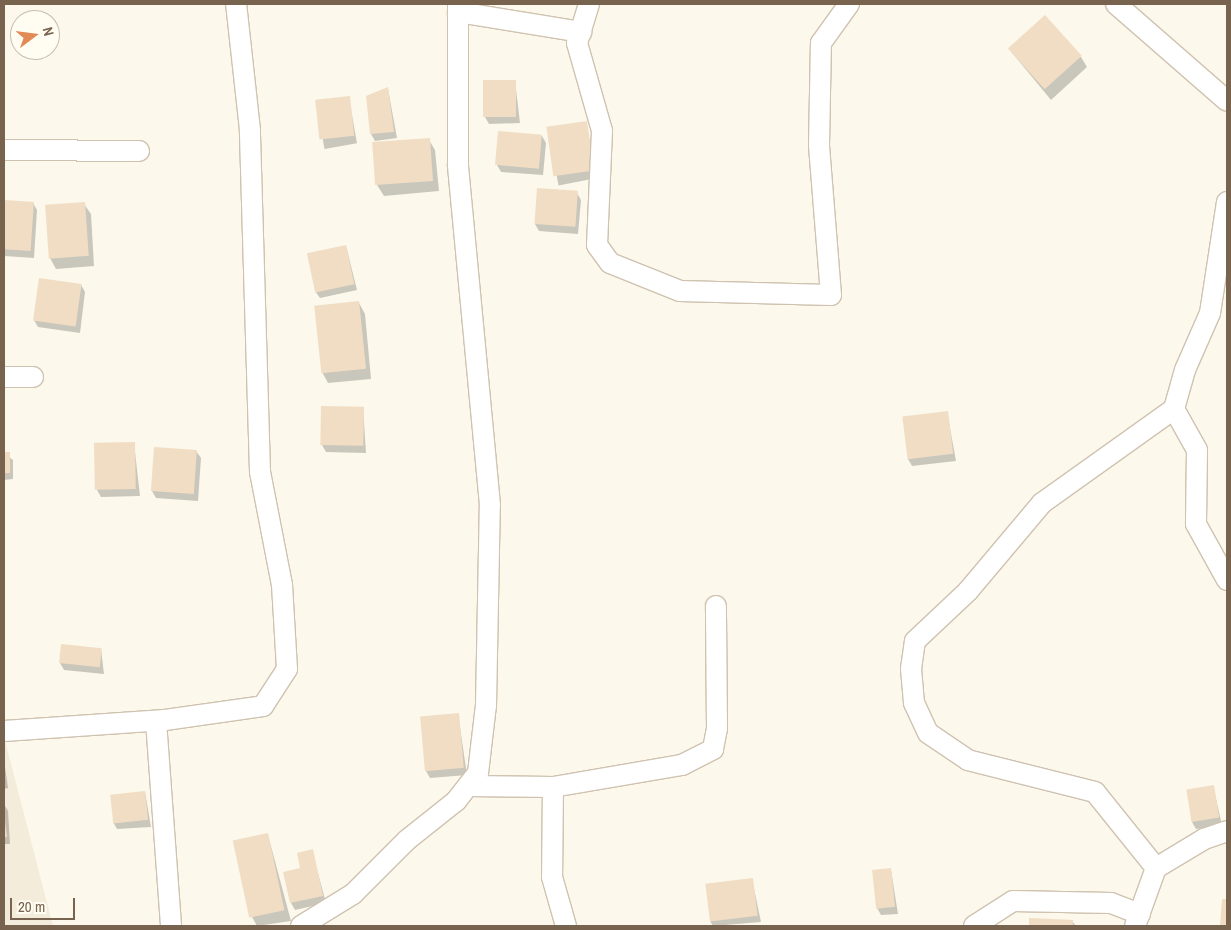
<!DOCTYPE html>
<html>
<head>
<meta charset="utf-8">
<style>
	body { margin:0 }
	#map { position:relative; width:1231px; height:930px; overflow:hidden; background:#fcf8eb; font-family:"Archivo Narrow",sans-serif }
	div>[style] { position:absolute }
	.residential>* { inset:0; background:#f4ecda }
	.shadow>* { inset:0; background:#0003; transform-origin:0 0 }
	.building>* { inset:0; background:#f1ddc4; transform-origin:0 0 }
	.roads { filter:drop-shadow(1px 0 #cfc2b0) drop-shadow(-1px 0 #cfc2b0) drop-shadow(0 1px #cfc2b0) drop-shadow(0 -1px #cfc2b0) }
	.street>* { height:20px; margin:-10px; padding:0 10px; transform-origin:10px; border-radius:10px; background:#fff }
	span { translate:-50% -50%; white-space:nowrap; text-align:center; line-height:1.15; -webkit-text-stroke:4px #fffcf2; paint-order:stroke }
	.frame { position:absolute; inset:0; border:5px solid #78634e; pointer-events:none }
	.north { position:absolute; left:10px; top:10px; width:50px; height:50px; box-sizing:border-box; background:#fffcf2; border:1px solid #c9bfb0; border-radius:50%; rotate:75deg; font-size:14px; font-weight:700; line-height:20px; text-align:center; color:#78634e }
	.north::after { content:''; display:block; margin:auto; width:18px; height:22px; background:#e28a55; clip-path:polygon(50% 0,100% 100%,50% 72%,0 100%) }
	.scale { position:absolute; left:10px; top:898px; width:65px; height:22px; box-sizing:border-box; border:2px solid #78634e; border-top:0; padding-left:6px; font-size:15px; line-height:18px; white-space:nowrap; color:#78634e; -webkit-text-stroke:4px #fffcf2; paint-order:stroke }
</style>
</head>
<body>
<div id="map">
	<div class="residential">
		<i style="clip-path:polygon(4px 737px,53px 926px,4px 926px)"></i>
	</div>
	<div class="shadow">
		<i style="clip-path:polygon(1009px 49px,1081px 57px,1087px 67px,1051px 100px)"></i>
		<i style="clip-path:polygon(515px 81px,520px 123px,489px 124px,485px 117px)"></i>
		<i style="clip-path:polygon(388px 89px,397px 138px,375px 141px,371px 134px)"></i>
		<i style="left:349px;top:98px;width:46px;height:33px;rotate:80deg"></i>
		<i style="left:586px;top:122px;width:57px;height:39px;rotate:79deg"></i>
		<i style="clip-path:polygon(542px 136px,546px 143px,543px 175px,501px 172px,497px 165px)"></i>
		<i style="clip-path:polygon(429px 140px,435px 150px,439px 191px,384px 196px,377px 185px)"></i>
		<i style="clip-path:polygon(577px 193px,581px 200px,578px 234px,539px 231px,535px 224px)"></i>
		<i style="clip-path:polygon(4px 201px,33px 203px,37px 210px,34px 258px,4px 256px)"></i>
		<i style="clip-path:polygon(84px 204px,91px 214px,94px 266px,56px 269px,50px 258px,46px 206px)"></i>
		<i style="clip-path:polygon(346px 246px,357px 290px,320px 298px,315px 291px)"></i>
		<i style="clip-path:polygon(81px 285px,85px 292px,80px 333px,38px 327px,34px 320px)"></i>
		<i style="clip-path:polygon(359px 303px,365px 314px,371px 379px,328px 383px,322px 372px)"></i>
		<i style="clip-path:polygon(363px 408px,366px 453px,326px 452px,322px 445px)"></i>
		<i style="clip-path:polygon(947px 412px,956px 461px,912px 466px,908px 459px)"></i>
		<i style="clip-path:polygon(134px 443px,140px 496px,101px 497px,97px 490px)"></i>
		<i style="clip-path:polygon(155px 448px,196px 451px,201px 458px,198px 501px,156px 498px,152px 491px)"></i>
		<i style="clip-path:polygon(4px 453px,13px 460px,13px 479px,4px 480px)"></i>
		<i style="clip-path:polygon(101px 649px,104px 674px,64px 670px,60px 663px)"></i>
		<i style="clip-path:polygon(458px 714px,467px 775px,430px 778px,426px 771px)"></i>
		<i style="clip-path:polygon(4px 759px,8px 788px,4px 789px)"></i>
		<i style="clip-path:polygon(1213px 786px,1222px 825px,1196px 829px,1192px 822px)"></i>
		<i style="clip-path:polygon(145px 792px,151px 827px,117px 829px,113px 822px)"></i>
		<i style="clip-path:polygon(4px 804px,8px 811px,10px 844px,4px 844px)"></i>
		<i style="clip-path:polygon(268px 835px,291px 921px,257px 926px,252px 917px)"></i>
		<i style="clip-path:polygon(312px 851px,326px 903px,295px 910px,291px 903px)"></i>
		<i style="clip-path:polygon(891px 870px,898px 914px,881px 915px,877px 908px)"></i>
		<i style="clip-path:polygon(752px 879px,761px 922px,713px 926px,710px 921px)"></i>
		<i style="clip-path:polygon(1030px 919px,1072px 921px,1076px 926px,1030px 926px)"></i>
	</div>
	<div class="building">
		<i style="left:1045px;top:15px;width:55px;height:50px;rotate:48deg"></i>
		<i style="left:483px;top:80px;width:33px;height:37px"></i>
		<i style="clip-path:polygon(388px 87px,394px 132px,370px 134px,366px 96px)"></i>
		<i style="left:350px;top:96px;width:40px;height:35px;rotate:84deg"></i>
		<i style="left:587px;top:121px;width:50px;height:41px;rotate:82deg"></i>
		<i style="left:498px;top:131px;width:44px;height:34px;rotate:5deg"></i>
		<i style="left:430px;top:138px;width:43px;height:58px;rotate:86deg"></i>
		<i style="left:537px;top:188px;width:41px;height:36px;rotate:4deg"></i>
		<i style="left:4px;top:200px;width:30px;height:49px;rotate:4deg"></i>
		<i style="left:85px;top:202px;width:54px;height:40px;rotate:86deg"></i>
		<i style="left:346px;top:245px;width:40px;height:40px;rotate:78deg"></i>
		<i style="left:39px;top:278px;width:43px;height:43px;rotate:8deg"></i>
		<i style="left:359px;top:301px;width:68px;height:45px;rotate:84deg"></i>
		<i style="left:321px;top:406px;width:43px;height:39px;rotate:1deg"></i>
		<i style="left:948px;top:411px;width:43px;height:46px;rotate:83deg"></i>
		<i style="left:135px;top:442px;width:47px;height:41px;rotate:89deg"></i>
		<i style="left:154px;top:447px;width:43px;height:44px;rotate:4deg"></i>
		<i style="left:4px;top:452px;width:6px;height:21px"></i>
		<i style="left:61px;top:644px;width:41px;height:19px;rotate:6deg"></i>
		<i style="left:459px;top:713px;width:55px;height:39px;rotate:85deg"></i>
		<i style="left:1214px;top:785px;width:33px;height:28px;rotate:81deg"></i>
		<i style="left:145px;top:791px;width:29px;height:35px;rotate:84deg"></i>
		<i style="clip-path:polygon(4px 813px,7px 837px,4px 837px)"></i>
		<i style="left:268px;top:833px;width:79px;height:36px;rotate:78deg"></i>
		<i style="clip-path:polygon(313px 849px,323px 896px,290px 903px,283px 872px,300px 868px,297px 853px)"></i>
		<i style="left:891px;top:868px;width:39px;height:19px;rotate:84deg"></i>
		<i style="left:753px;top:878px;width:38px;height:48px;rotate:83deg"></i>
		<i style="clip-path:polygon(1222px 899px,1227px 899px,1227px 926px,1220px 926px)"></i>
		<i style="clip-path:polygon(1029px 918px,1073px 920px,1073px 926px,1029px 926px)"></i>
	</div>
	<div class="roads">
		<div class="street">
			<i style="left:589px;top:4px;width:41px;rotate:107.1deg"></i>
			<i style="left:577px;top:43px;width:91px;rotate:74.1deg"></i>
			<i style="left:602px;top:131px;width:114px;rotate:92.5deg"></i>
			<i style="left:597px;top:245px;width:22px;rotate:54deg"></i>
			<i style="left:610px;top:263px;width:75px;rotate:21.8deg"></i>
			<i style="left:680px;top:291px;width:151px;rotate:1.5deg"></i>
			<i style="left:831px;top:295px;width:150px;rotate:-94.6deg"></i>
			<i style="left:819px;top:145px;width:102px;rotate:-88.9deg"></i>
			<i style="left:821px;top:43px;width:48px;rotate:-54.3deg"></i>
			<i style="left:1116px;top:4px;width:147px;rotate:41.1deg"></i>
			<i style="left:458px;top:12px;width:125px;rotate:9.2deg"></i>
			<i style="left:4px;top:150px;width:135px;rotate:0.4deg"></i>
			<i style="left:1227px;top:202px;width:112px;rotate:98.7deg"></i>
			<i style="left:1210px;top:313px;width:62px;rotate:113.7deg"></i>
			<i style="left:1185px;top:370px;width:41px;rotate:105.8deg"></i>
			<i style="left:1174px;top:409px;width:47px;rotate:60.7deg"></i>
			<i style="left:1197px;top:450px;width:74px;rotate:90.8deg"></i>
			<i style="left:1196px;top:524px;width:64px;rotate:61deg"></i>
			<i style="left:4px;top:377px;width:29px"></i>
			<i style="left:156px;top:721px;width:206px;rotate:85.8deg"></i>
			<i style="left:4px;top:731px;width:161px;rotate:-3.9deg"></i>
			<i style="left:165px;top:720px;width:99px;rotate:-8.1deg"></i>
			<i style="left:263px;top:706px;width:44px;rotate:-57deg"></i>
			<i style="left:287px;top:669px;width:84px;rotate:-93.4deg"></i>
			<i style="left:282px;top:585px;width:115px;rotate:-101deg"></i>
			<i style="left:260px;top:472px;width:342px;rotate:-91.7deg"></i>
			<i style="left:250px;top:130px;width:127px;rotate:-96.3deg"></i>
			<i style="left:468px;top:786px;width:85px;rotate:0.7deg"></i>
			<i style="left:553px;top:787px;width:90px;rotate:90.6deg"></i>
			<i style="left:552px;top:877px;width:51px;rotate:74.1deg"></i>
			<i style="left:553px;top:787px;width:131px;rotate:-9.7deg"></i>
			<i style="left:682px;top:765px;width:35px;rotate:-27deg"></i>
			<i style="left:713px;top:749px;width:20px;rotate:-79deg"></i>
			<i style="left:717px;top:729px;width:123px;rotate:-90.5deg"></i>
			<i style="left:1156px;top:868px;width:97px;rotate:-128.8deg"></i>
			<i style="left:1095px;top:792px;width:131px;rotate:-165.9deg"></i>
			<i style="left:968px;top:760px;width:48px;rotate:-146deg"></i>
			<i style="left:928px;top:733px;width:33px;rotate:-115deg"></i>
			<i style="left:914px;top:703px;width:34px;rotate:-95deg"></i>
			<i style="left:911px;top:669px;width:28px;rotate:-82deg"></i>
			<i style="left:915px;top:641px;width:73px;rotate:-43.3deg"></i>
			<i style="left:968px;top:591px;width:115px;rotate:-49.9deg"></i>
			<i style="left:1042px;top:503px;width:162px;rotate:-35.5deg"></i>
			<i style="left:301px;top:926px;width:61px;rotate:-31.6deg"></i>
			<i style="left:353px;top:894px;width:76px;rotate:-45deg"></i>
			<i style="left:407px;top:840px;width:63px;rotate:-38.5deg"></i>
			<i style="left:456px;top:801px;width:36px;rotate:-52deg"></i>
			<i style="left:478px;top:773px;width:68px;rotate:-83.3deg"></i>
			<i style="left:486px;top:705px;width:200px;rotate:-88.9deg"></i>
			<i style="left:490px;top:505px;width:342px;rotate:-95.4deg"></i>
			<i style="left:458px;top:164px;width:160px;rotate:-90deg"></i>
			<i style="left:974px;top:926px;width:46px;rotate:-32.7deg"></i>
			<i style="left:1013px;top:901px;width:98px;rotate:1.2deg"></i>
			<i style="left:1111px;top:903px;width:31px;rotate:21deg"></i>
			<i style="left:1135px;top:926px;width:62px;rotate:-70.1deg"></i>
			<i style="left:1156px;top:868px;width:56px;rotate:-31.1deg"></i>
			<i style="left:1204px;top:839px;width:24px;rotate:-19deg"></i>
		</div>
	</div>
	<div class="frame"></div>
	<div class="north">N</div>
	<div class="scale">20 m</div>
</div>
</body>
</html>
